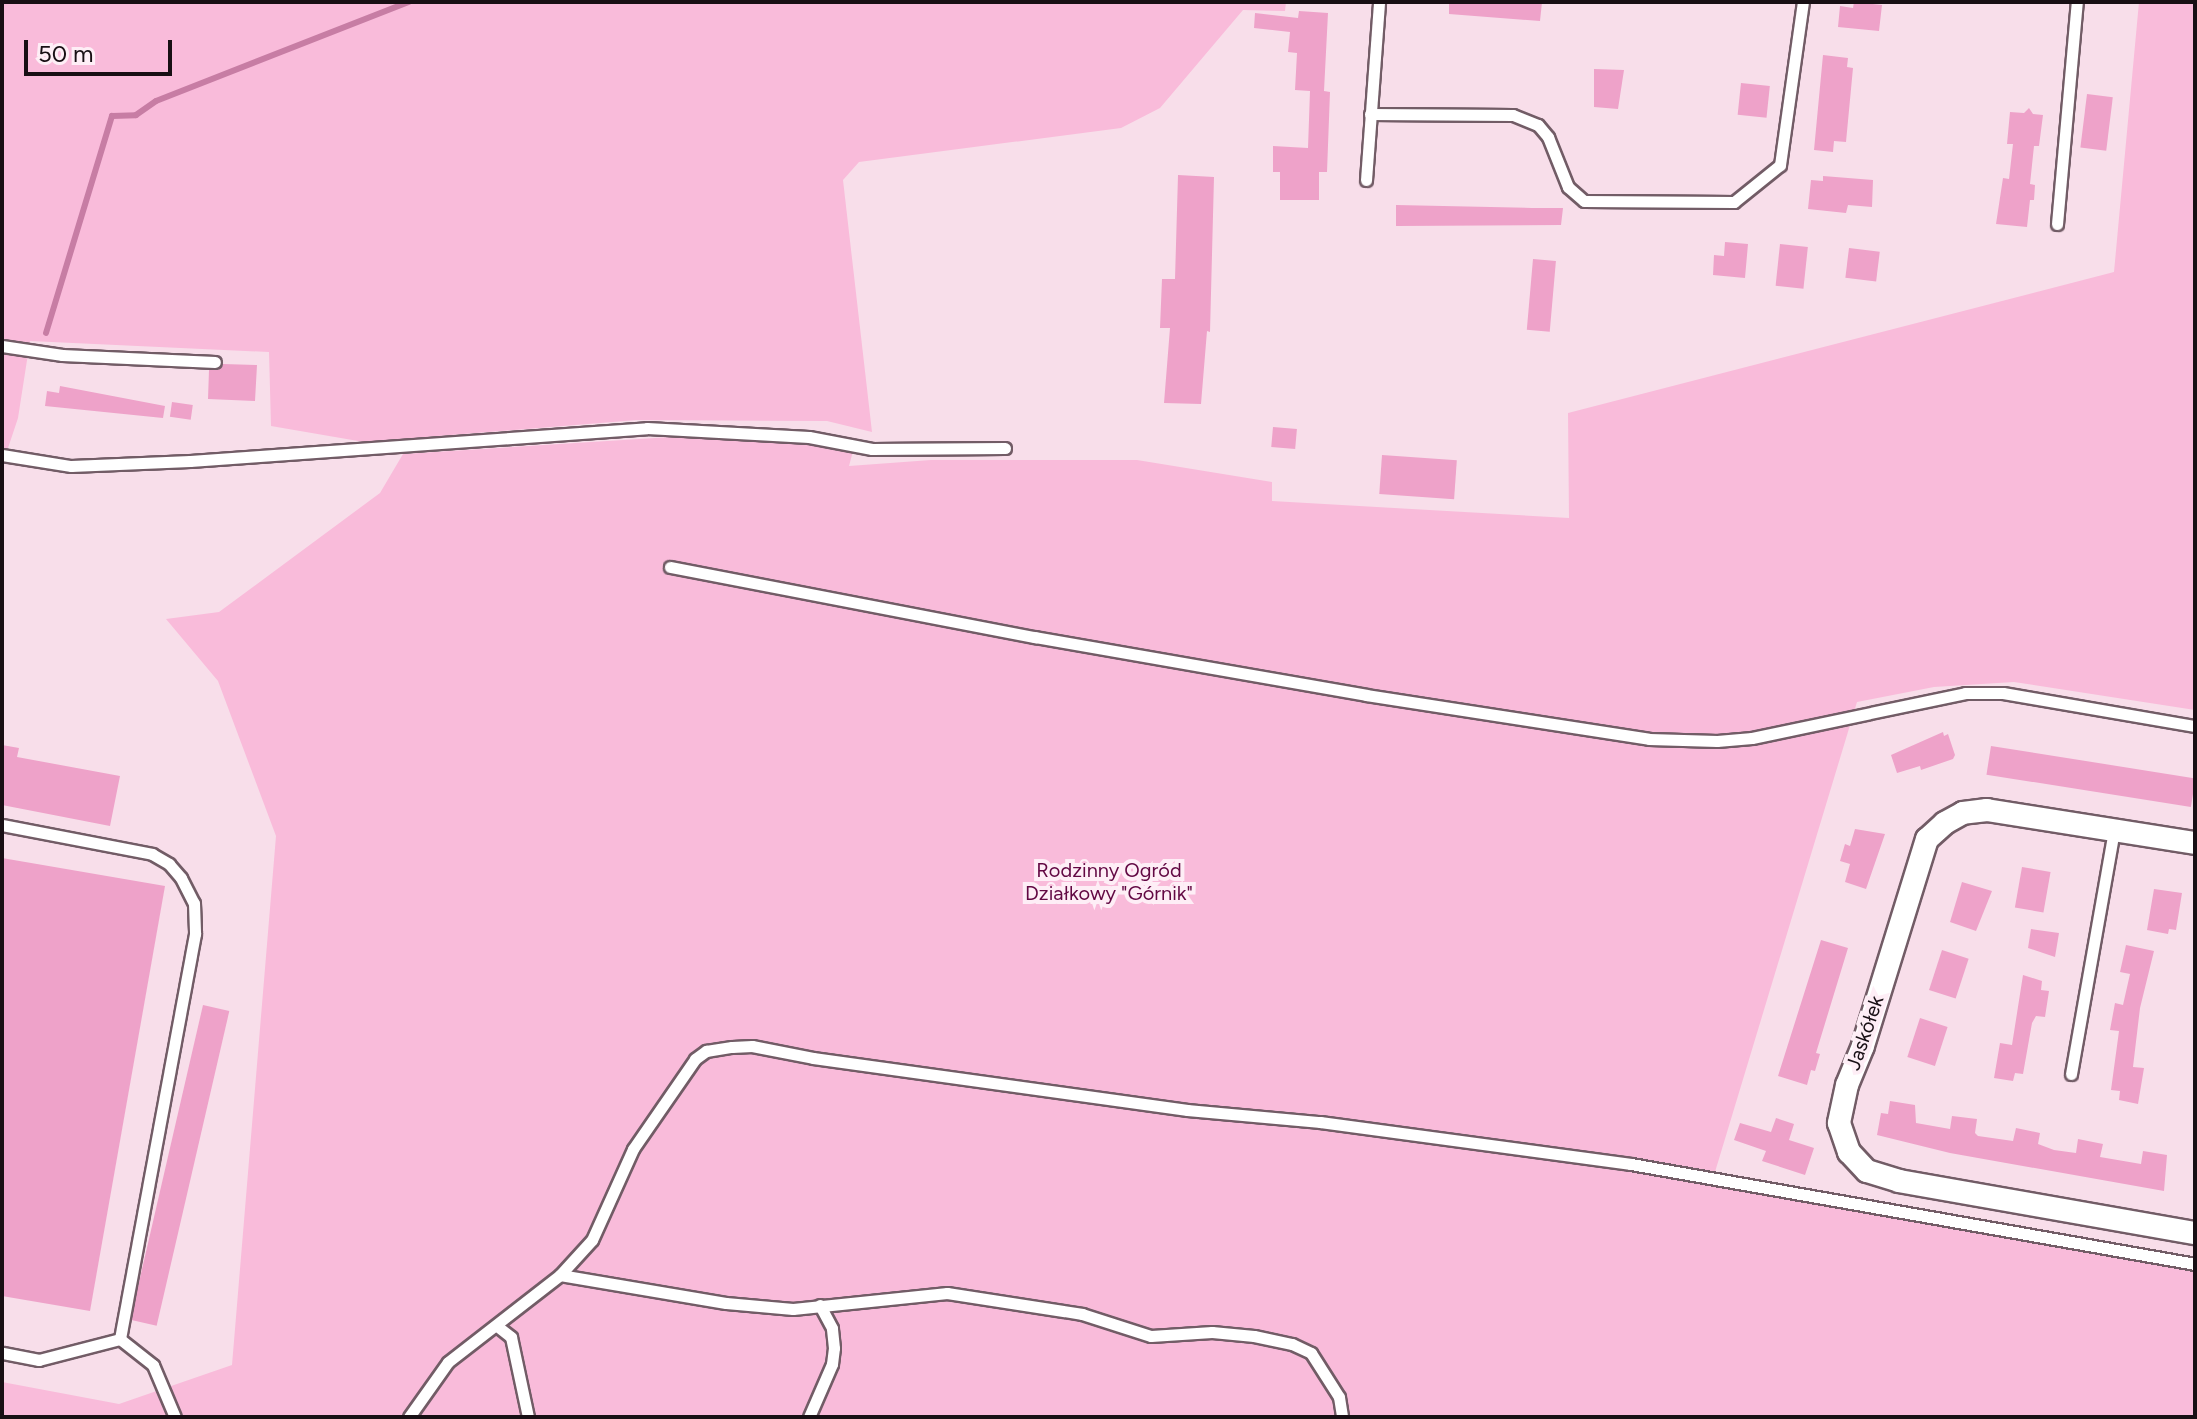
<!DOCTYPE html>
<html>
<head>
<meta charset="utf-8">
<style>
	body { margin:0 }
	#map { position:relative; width:2197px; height:1419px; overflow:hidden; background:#f8deea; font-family:Figtree,sans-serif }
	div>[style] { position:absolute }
	.green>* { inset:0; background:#f9bbda }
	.stream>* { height:6px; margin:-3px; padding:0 3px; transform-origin:3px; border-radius:3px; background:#c77da4 }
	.building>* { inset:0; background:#eea2c9; transform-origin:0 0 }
	.roads { filter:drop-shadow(2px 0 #725c66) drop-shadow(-2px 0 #725c66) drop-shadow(0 2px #725c66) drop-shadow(0 -2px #725c66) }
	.lane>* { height:11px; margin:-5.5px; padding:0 5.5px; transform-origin:5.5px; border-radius:5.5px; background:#fff }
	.street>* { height:22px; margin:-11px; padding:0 11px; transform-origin:11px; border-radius:11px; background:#fff }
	span { translate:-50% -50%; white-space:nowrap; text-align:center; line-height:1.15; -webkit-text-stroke:8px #feeef6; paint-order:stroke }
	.park-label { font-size:20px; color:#620843 }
	.street-label { font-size:20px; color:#180f14 }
	.frame { position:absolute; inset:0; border:4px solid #180f14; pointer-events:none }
	.scale { position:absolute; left:24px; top:40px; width:148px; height:36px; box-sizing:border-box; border:4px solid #180f14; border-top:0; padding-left:10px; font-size:24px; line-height:28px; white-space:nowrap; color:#180f14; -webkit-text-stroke:6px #feeef6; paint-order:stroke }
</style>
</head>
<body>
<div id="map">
	<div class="green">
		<i style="clip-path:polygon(2px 2px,1286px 2px,1285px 11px,1243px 10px,1160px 108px,1121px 128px,859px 162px,843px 180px,872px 432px,827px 421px,637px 420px,364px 442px,271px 426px,269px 352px,30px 341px,18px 418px,3px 463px)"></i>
		<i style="clip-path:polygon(2139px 2px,2195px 2px,2195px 710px,2014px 682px,1934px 687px,1857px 702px,1715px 1172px,2195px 1257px,2195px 1417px,2px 1417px,2px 1382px,119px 1404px,232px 1365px,276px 836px,218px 681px,166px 619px,219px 612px,380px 493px,403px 454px,671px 437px,826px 445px,853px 451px,849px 466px,931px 460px,1137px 460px,1272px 482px,1272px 501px,1569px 518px,1568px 413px,2114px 272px)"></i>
	</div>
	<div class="stream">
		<i style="left:46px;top:333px;width:227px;rotate:-73.1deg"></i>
		<i style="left:112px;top:116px;width:24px;rotate:-2deg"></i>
		<i style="left:136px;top:115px;width:24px;rotate:-35deg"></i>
		<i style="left:156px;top:101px;width:272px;rotate:-21.4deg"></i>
	</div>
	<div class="building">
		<i style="clip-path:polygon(1449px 2px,1542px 2px,1540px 21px,1449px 14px)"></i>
		<i style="clip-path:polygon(1854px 2px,1882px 5px,1879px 31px,1838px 27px,1840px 6px,1853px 8px)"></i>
		<i style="clip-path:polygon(1299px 11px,1328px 13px,1324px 91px,1330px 92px,1327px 172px,1319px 172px,1319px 200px,1280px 200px,1280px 172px,1273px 172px,1273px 146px,1308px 148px,1310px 91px,1295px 90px,1297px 53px,1288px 52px,1290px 32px,1254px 28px,1255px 13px,1298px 18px)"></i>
		<i style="clip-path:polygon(1823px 55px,1848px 58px,1847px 67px,1853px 68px,1846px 142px,1834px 141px,1833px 152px,1814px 150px)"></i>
		<i style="clip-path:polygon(1594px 69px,1624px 70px,1618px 109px,1594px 107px)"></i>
		<i style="left:1741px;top:83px;width:29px;height:32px;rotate:6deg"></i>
		<i style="left:2087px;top:94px;width:26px;height:54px;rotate:7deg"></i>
		<i style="clip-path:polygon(2029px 108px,2033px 114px,2043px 115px,2039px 146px,2034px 146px,2030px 184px,2035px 185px,2034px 200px,2030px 200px,2027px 227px,1996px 224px,2003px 178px,2009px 179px,2013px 144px,2007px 144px,2010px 112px,2024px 113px)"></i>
		<i style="clip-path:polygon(1178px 175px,1214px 177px,1210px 332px,1207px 331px,1201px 404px,1164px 403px,1170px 328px,1160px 328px,1162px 279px,1175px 279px)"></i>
		<i style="clip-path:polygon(1823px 176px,1873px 180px,1872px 207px,1848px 205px,1846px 213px,1808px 209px,1811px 180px,1823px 181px)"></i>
		<i style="clip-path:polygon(1396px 205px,1532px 208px,1563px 208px,1561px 225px,1396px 226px)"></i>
		<i style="clip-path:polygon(1725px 242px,1748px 244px,1745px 278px,1713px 275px,1714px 255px,1724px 256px)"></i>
		<i style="left:1780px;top:244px;width:28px;height:42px;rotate:6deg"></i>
		<i style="left:1849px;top:248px;width:31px;height:30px;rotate:7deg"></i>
		<i style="left:1533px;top:259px;width:23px;height:71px;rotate:5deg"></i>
		<i style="clip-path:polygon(223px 364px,257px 365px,255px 401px,208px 399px,209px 370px,218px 370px)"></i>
		<i style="clip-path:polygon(60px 386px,165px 406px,163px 418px,45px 406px,47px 391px,59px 393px)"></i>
		<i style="left:172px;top:402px;width:21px;height:15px;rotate:8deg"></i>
		<i style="left:1273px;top:427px;width:24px;height:20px;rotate:5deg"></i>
		<i style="left:1382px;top:455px;width:75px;height:39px;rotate:4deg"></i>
		<i style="clip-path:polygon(1943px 732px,1944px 736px,1948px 734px,1955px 755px,1953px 759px,1921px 770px,1920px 766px,1897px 773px,1891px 755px)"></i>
		<i style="clip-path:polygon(2px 745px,19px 748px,17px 757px,120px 776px,110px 826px,2px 805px)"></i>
		<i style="left:1991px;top:746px;width:207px;height:29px;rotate:9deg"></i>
		<i style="clip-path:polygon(1855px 829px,1885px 834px,1866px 889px,1845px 882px,1850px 864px,1840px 861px,1845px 844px,1850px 846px)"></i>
		<i style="clip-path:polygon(2px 858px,165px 886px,90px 1311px,2px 1296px)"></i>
		<i style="left:2022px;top:867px;width:29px;height:41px;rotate:10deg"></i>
		<i style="clip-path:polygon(1962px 882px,1992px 891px,1976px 931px,1950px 922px)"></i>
		<i style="clip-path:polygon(2154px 889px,2182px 893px,2176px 930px,2169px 929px,2168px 934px,2147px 930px)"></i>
		<i style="clip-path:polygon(2031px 929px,2059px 933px,2055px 957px,2028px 948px)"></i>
		<i style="clip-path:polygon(1821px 940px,1848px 948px,1816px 1053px,1820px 1054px,1815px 1071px,1811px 1070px,1807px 1085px,1778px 1076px)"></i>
		<i style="clip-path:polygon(2126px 945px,2154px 951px,2140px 1008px,2133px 1067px,2144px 1068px,2138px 1104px,2119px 1100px,2120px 1091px,2111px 1090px,2119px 1031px,2110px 1030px,2115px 1003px,2123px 1005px,2130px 974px,2120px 972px)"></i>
		<i style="left:1942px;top:950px;width:28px;height:42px;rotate:18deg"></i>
		<i style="clip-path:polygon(2023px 975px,2042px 981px,2041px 990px,2049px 991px,2045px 1017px,2036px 1016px,2032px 1023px,2023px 1074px,2015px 1073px,2013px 1081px,1994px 1078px,2000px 1043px,2012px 1045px)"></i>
		<i style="left:203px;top:1005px;width:27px;height:323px;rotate:13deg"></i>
		<i style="left:1920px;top:1018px;width:29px;height:41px;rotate:18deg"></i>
		<i style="clip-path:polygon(1890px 1101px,1915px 1105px,1916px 1123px,1950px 1129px,1952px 1116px,1977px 1119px,1975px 1133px,1978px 1136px,2013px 1141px,2016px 1128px,2040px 1133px,2038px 1144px,2054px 1150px,2076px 1153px,2078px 1139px,2103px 1144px,2100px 1157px,2141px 1164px,2143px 1151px,2167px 1155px,2164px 1191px,1950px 1153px,1877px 1135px,1881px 1113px,1888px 1114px)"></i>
		<i style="clip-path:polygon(1776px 1118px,1794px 1124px,1789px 1140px,1814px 1148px,1805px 1175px,1762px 1161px,1766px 1151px,1734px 1140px,1740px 1123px,1771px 1132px)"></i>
	</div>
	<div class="roads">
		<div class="lane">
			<i style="left:1370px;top:114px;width:143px;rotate:0.4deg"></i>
			<i style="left:1513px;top:115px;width:27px;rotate:22deg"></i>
			<i style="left:1538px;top:125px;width:16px;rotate:50deg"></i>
			<i style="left:1548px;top:137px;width:54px;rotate:68.2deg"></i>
			<i style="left:1568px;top:187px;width:21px;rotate:41deg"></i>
			<i style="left:1584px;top:201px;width:150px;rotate:0.4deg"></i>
			<i style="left:1734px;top:202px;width:59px;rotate:-38.8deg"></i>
			<i style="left:1780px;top:165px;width:165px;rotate:-82deg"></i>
			<i style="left:1366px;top:180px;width:178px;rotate:-85.8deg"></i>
			<i style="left:2057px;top:224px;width:223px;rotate:-84.9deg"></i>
			<i style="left:2px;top:346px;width:61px;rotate:8.5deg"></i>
			<i style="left:62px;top:355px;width:153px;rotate:2.6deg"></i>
			<i style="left:2px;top:455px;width:70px;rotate:9.1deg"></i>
			<i style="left:71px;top:466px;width:119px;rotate:-2.4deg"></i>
			<i style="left:190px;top:461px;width:458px;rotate:-4.1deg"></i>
			<i style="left:647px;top:428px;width:162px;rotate:3.2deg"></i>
			<i style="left:809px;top:437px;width:64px;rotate:10.8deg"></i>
			<i style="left:872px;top:449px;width:133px;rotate:-0.4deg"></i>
			<i style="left:670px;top:567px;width:372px;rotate:10.9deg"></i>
			<i style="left:1035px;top:637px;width:336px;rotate:9.9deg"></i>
			<i style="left:1366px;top:695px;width:286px;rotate:8.8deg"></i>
			<i style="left:1649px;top:739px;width:68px;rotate:1.7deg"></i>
			<i style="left:1717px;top:741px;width:35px;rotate:-5deg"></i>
			<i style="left:1752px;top:738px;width:218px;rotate:-11.9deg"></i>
			<i style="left:1965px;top:693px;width:38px"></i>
			<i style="left:2003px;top:693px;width:195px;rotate:9.8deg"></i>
			<i style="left:2px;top:825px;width:153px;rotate:10.9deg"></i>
			<i style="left:152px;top:854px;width:20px;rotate:30deg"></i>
			<i style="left:169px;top:864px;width:18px;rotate:49deg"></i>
			<i style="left:181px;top:878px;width:28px;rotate:63deg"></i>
			<i style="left:194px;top:903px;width:31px;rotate:88deg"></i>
			<i style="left:195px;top:934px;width:412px;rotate:100.5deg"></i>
			<i style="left:120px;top:1339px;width:84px;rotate:165.5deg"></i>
			<i style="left:39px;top:1360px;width:38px;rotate:-169deg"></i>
			<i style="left:2071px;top:1074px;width:247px;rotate:-80deg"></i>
			<i style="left:560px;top:1275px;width:168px;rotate:9.6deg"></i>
			<i style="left:726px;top:1303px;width:67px;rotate:5.1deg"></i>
			<i style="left:793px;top:1309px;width:155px;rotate:-5.9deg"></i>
			<i style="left:947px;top:1293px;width:137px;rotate:8.8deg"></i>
			<i style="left:1082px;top:1314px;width:72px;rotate:17.7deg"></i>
			<i style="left:1151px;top:1336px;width:61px;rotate:-3.8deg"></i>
			<i style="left:1212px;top:1332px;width:42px;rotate:5.4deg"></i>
			<i style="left:1254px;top:1336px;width:39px;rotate:12deg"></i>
			<i style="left:1292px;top:1344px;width:21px;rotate:25deg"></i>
			<i style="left:1311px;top:1353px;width:52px;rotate:57.5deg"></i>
			<i style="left:1339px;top:1397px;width:20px;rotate:81deg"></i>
			<i style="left:497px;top:1326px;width:18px;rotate:38deg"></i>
			<i style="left:511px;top:1337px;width:82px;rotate:78deg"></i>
			<i style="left:120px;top:1339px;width:42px;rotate:38.2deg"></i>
			<i style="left:153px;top:1365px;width:56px;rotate:67.1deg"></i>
			<i style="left:409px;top:1417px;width:67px;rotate:-54.7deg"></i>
			<i style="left:448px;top:1362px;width:142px;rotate:-37.8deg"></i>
			<i style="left:560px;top:1275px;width:47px;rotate:-47.6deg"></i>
			<i style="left:592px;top:1240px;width:100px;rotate:-65.7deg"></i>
			<i style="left:633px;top:1149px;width:109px;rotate:-55.4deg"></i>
			<i style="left:695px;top:1059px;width:14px;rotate:-36deg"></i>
			<i style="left:706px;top:1051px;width:26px;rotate:-9deg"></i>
			<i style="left:732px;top:1047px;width:20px;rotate:-3deg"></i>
			<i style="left:752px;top:1046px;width:62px;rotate:11.1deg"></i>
			<i style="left:813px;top:1058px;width:378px;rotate:7.9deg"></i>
			<i style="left:1187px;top:1110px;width:134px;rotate:5.2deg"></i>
			<i style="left:1320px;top:1122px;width:314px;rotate:7.7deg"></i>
			<i style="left:1631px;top:1164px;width:573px;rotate:10.05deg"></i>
			<i style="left:809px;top:1417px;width:58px;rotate:-66.5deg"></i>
			<i style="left:832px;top:1364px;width:16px;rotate:-83deg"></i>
			<i style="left:834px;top:1348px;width:20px;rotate:-96deg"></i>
			<i style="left:832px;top:1328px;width:26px;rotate:-118deg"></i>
		</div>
		<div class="street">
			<i style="left:2195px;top:843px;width:211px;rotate:-171deg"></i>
			<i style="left:1987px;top:810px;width:24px;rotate:173deg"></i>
			<i style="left:1963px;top:813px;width:21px;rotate:151deg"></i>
			<i style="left:1945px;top:823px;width:24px;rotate:138deg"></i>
			<i style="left:1927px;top:839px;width:217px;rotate:107.2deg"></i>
			<i style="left:1863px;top:1046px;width:42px;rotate:112.3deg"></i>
			<i style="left:1847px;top:1085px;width:39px;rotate:102deg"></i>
			<i style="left:1839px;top:1123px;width:31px;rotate:71deg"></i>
			<i style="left:1849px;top:1152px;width:26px;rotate:47deg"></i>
			<i style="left:1867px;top:1171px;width:34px;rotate:17deg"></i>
			<i style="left:1899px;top:1181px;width:301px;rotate:10deg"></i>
		</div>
	</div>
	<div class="park-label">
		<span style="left:1109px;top:882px">Rodzinny Ogród<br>Działkowy "Górnik"</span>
	</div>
	<div class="street-label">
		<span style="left:1865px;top:1033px;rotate:-71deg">Jaskółek</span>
	</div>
	<div class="frame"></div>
	<div class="scale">50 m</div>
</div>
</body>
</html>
